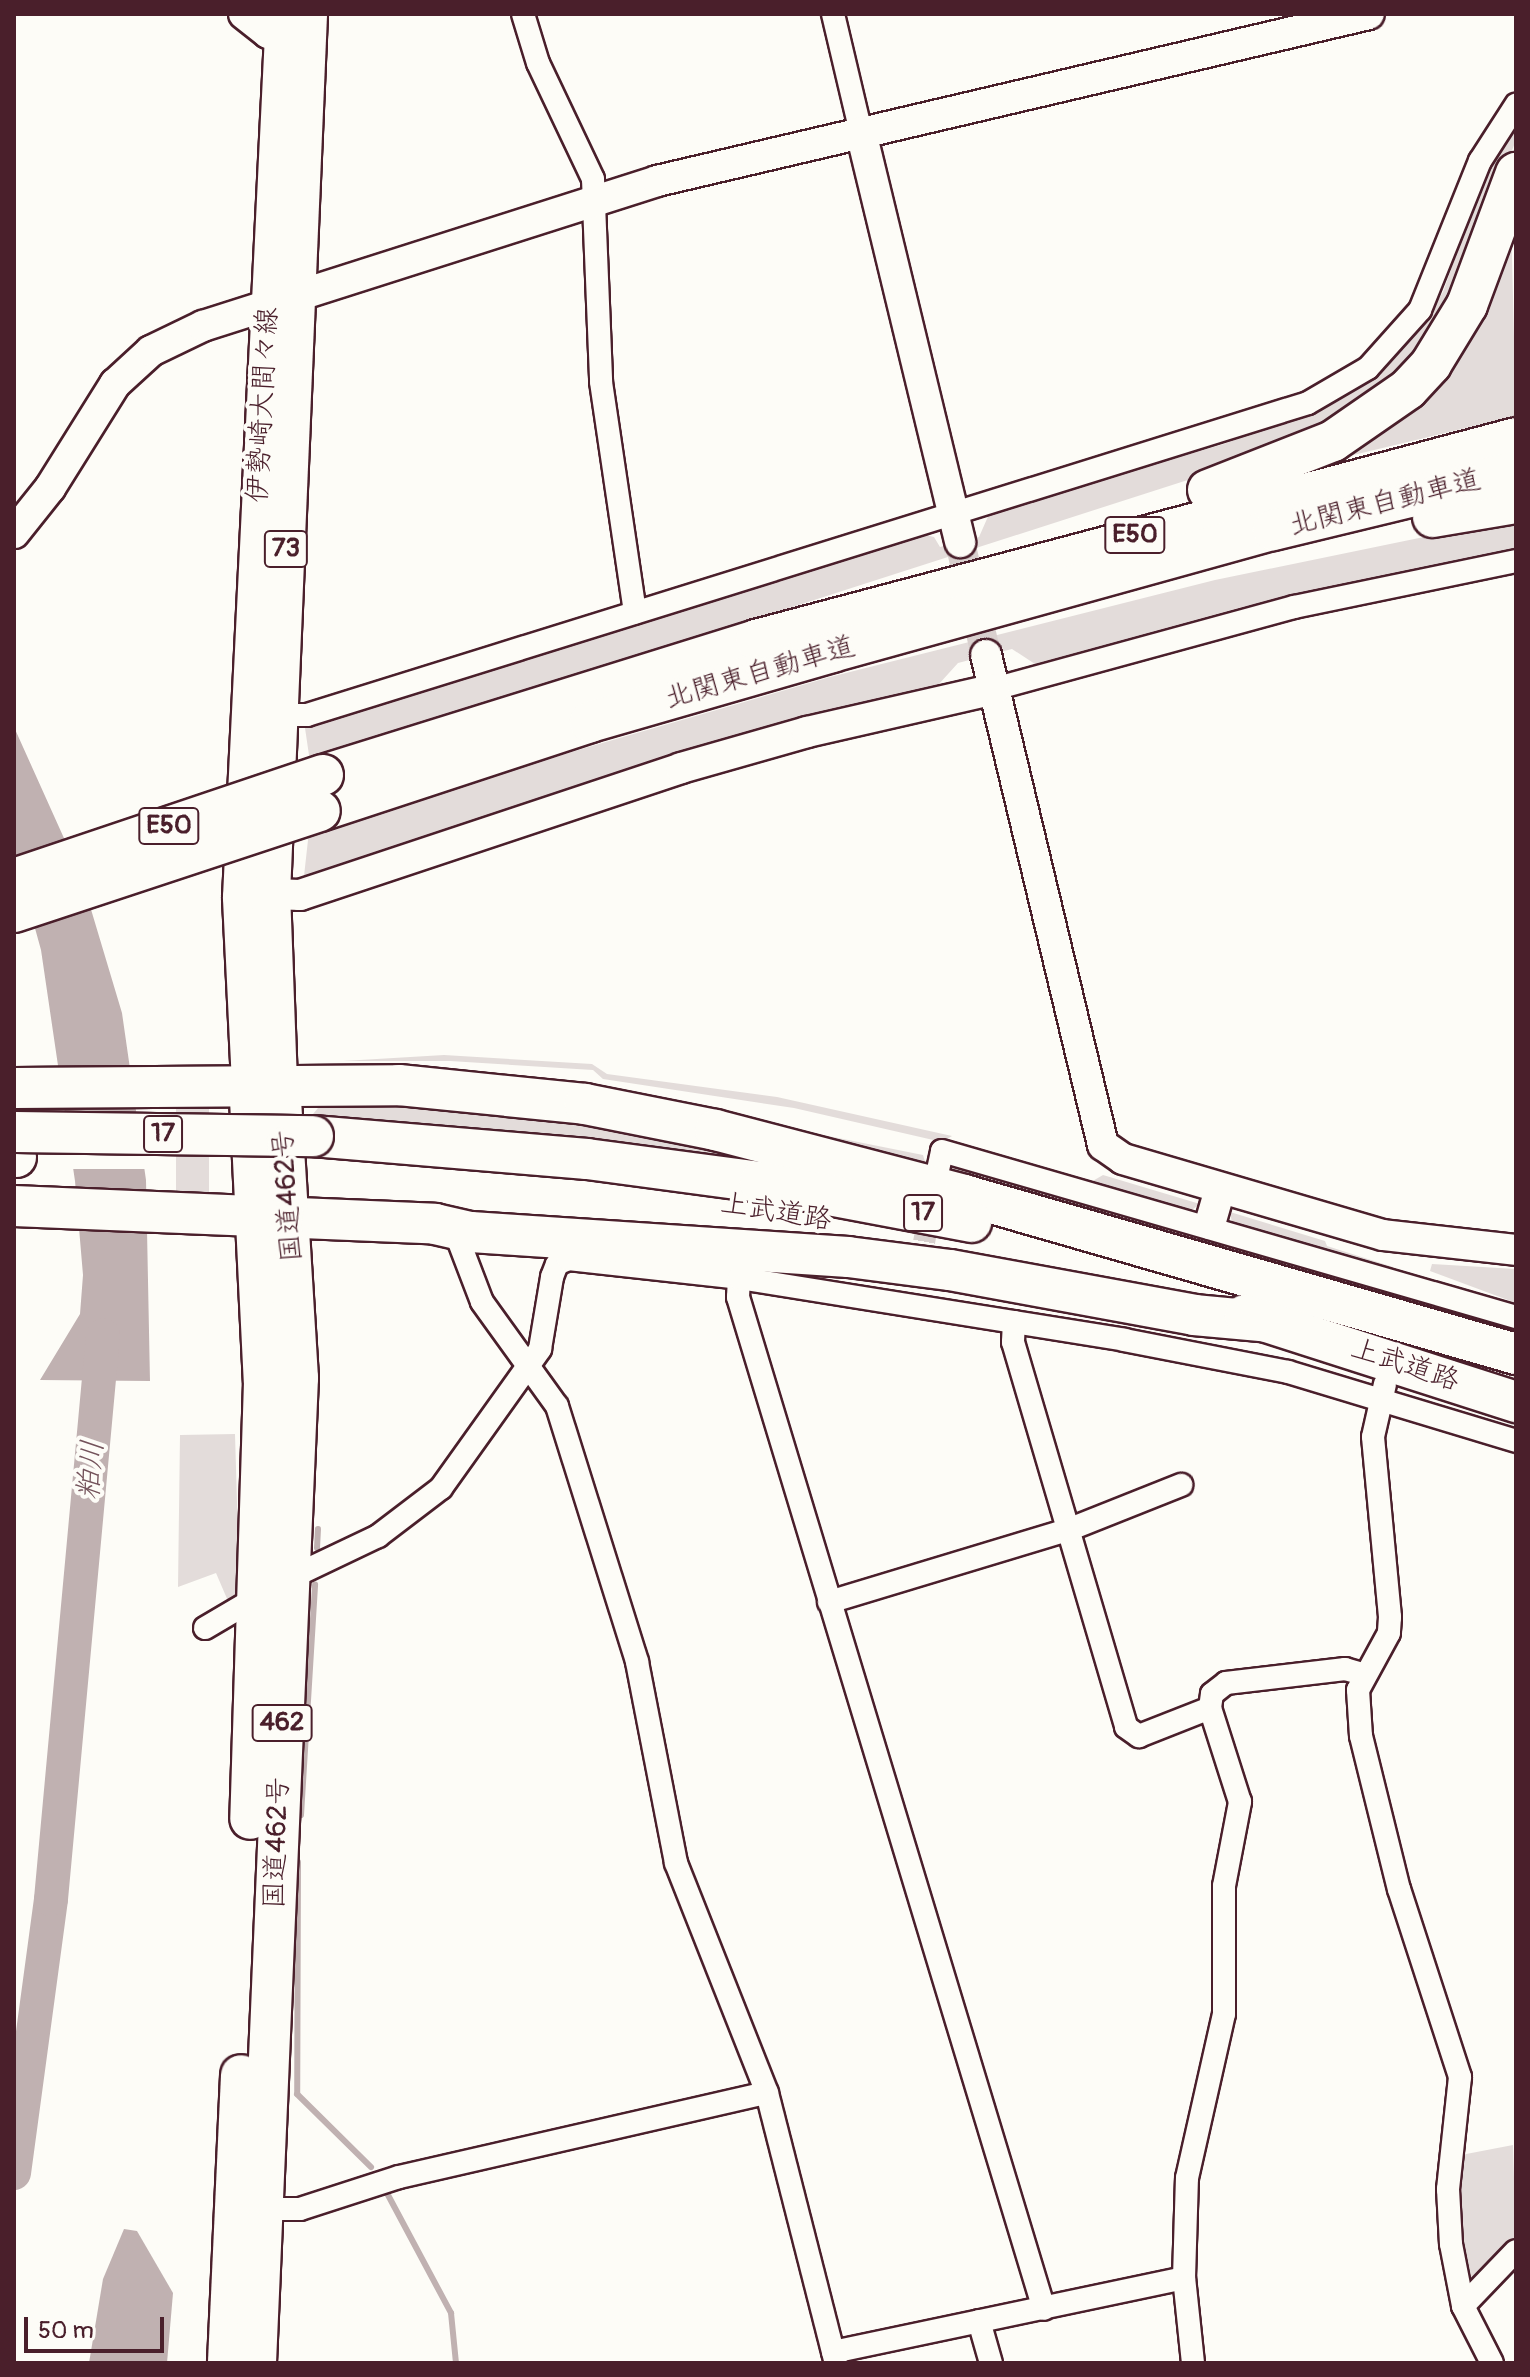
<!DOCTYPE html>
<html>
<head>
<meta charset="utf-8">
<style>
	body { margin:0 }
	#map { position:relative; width:1530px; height:2377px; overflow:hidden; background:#fdfcf7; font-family:Pangolin,"Klee One",sans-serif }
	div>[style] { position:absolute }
	.green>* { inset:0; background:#e3dcda; transform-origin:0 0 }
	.water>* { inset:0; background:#c0b1b1 }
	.pier>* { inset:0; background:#fdfcf7 }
	.stream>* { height:6px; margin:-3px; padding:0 3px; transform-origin:3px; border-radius:3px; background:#c0b1b1 }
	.river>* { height:34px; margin:-17px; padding:0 17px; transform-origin:17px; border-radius:17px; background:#c0b1b1 }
	.street-tunnel>* { height:22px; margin-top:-11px; transform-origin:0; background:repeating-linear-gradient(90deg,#d9d0ce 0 22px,transparent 0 33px) }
	.secondary-tunnel>* { height:30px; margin-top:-15px; transform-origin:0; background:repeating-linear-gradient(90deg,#d9d0ce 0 30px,transparent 0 45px) }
	.roads { filter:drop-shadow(2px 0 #4a1f2b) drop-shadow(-2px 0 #4a1f2b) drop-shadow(0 2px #4a1f2b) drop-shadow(0 -2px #4a1f2b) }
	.street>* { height:22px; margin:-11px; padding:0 11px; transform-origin:11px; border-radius:11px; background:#fdfcf7 }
	.secondary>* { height:30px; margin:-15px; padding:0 15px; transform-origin:15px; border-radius:15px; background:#fdfcf7 }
	.primary>* { height:34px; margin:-17px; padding:0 17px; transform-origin:17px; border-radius:17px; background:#fdfcf7 }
	.highway>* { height:40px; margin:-20px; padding:0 20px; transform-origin:20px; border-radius:20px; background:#fdfcf7 }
	.bridges { filter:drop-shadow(2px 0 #4a1f2b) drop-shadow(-2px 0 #4a1f2b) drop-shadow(0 2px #4a1f2b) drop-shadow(0 -2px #4a1f2b) }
	.highway-bridge>* { height:40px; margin:-20px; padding:0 20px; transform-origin:20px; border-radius:20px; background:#fdfcf7 }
	span { translate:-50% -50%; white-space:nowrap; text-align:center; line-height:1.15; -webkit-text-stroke:8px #fdfcf7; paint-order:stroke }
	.shield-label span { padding:2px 6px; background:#fdfcf7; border:2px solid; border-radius:6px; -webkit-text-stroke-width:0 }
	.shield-label { font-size:26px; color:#4a1f2b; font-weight:700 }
	.street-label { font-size:28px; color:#4a1f2b }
	.water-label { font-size:30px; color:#73525a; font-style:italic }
	.frame { position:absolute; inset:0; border:16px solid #4a1f2b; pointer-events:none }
	.scale { position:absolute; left:24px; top:2317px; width:140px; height:36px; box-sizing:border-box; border:4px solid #4a1f2b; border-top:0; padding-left:10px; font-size:24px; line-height:28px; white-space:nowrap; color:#4a1f2b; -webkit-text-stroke:6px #fdfcf7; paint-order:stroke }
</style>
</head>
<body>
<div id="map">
	<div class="green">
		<i style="clip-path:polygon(1516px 121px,1516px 140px,1462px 280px,1429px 344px,1365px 405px,1250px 460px,310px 762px,305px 728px,312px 724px,918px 533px,934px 537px,940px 547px,979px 537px,990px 512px,1224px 444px,1332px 403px,1393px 358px,1429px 315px,1443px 292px,1486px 172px)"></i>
		<i style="clip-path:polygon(1511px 217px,1516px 416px,1320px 463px,1353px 445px)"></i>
		<i style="clip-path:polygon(1516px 518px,1516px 548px,1242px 607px,1035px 664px,1012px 649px,958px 663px,939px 684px,617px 772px,304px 876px,309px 831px,585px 748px,830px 677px,1215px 580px)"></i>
		<i style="clip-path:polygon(444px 1055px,592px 1064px,607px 1074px,777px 1097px,952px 1136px,942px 1142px,794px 1108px,603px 1079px,593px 1070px,450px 1061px,343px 1061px)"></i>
		<i style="left:176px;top:1092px;width:33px;height:114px"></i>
		<i style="clip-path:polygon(315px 1093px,463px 1096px,947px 1198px,308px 1120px,318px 1108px)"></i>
		<i style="clip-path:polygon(739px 1118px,923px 1155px,927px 1168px,948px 1173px,955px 1165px,1397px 1294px,1395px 1305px)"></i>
		<i style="clip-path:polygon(1103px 1175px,1200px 1204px,1189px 1212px,1091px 1182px)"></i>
		<i style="clip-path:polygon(1230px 1212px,1325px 1241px,1327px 1246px,1393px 1267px,1394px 1273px,1232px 1223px)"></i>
		<i style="clip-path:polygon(1432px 1264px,1516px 1269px,1516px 1303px,1430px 1271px)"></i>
		<i style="clip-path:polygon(235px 1434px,239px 1570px,235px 1598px,228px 1601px,216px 1573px,178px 1587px,180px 1435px)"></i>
		<i style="clip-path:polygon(1513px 2145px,1516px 2244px,1468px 2287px,1459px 2214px,1461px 2155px)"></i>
	</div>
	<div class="water">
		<i style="clip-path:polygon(14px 727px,81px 876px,122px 1013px,146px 1180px,150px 1381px,40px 1380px,80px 1314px,83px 1275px,75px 1181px,41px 950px,14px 852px)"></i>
		<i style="clip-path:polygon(124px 2229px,137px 2231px,173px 2293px,167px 2363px,89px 2363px,103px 2279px)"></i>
	</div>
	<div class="pier">
		<i style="clip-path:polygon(62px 1121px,142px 1121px,149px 1169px,69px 1169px)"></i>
	</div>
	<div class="stream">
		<i style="left:317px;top:1548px;width:19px;rotate:-87deg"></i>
		<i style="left:301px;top:1815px;width:231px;rotate:-86.5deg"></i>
		<i style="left:298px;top:1862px;width:232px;rotate:90.2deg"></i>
		<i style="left:297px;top:2094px;width:104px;rotate:44.6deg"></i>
		<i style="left:388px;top:2195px;width:134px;rotate:61.9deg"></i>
		<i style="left:451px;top:2313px;width:50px;rotate:84.3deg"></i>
	</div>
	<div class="river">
		<i style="left:14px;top:2173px;width:276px;rotate:-82.3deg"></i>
		<i style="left:51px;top:1899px;width:566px;rotate:-84.73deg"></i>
	</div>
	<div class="street-tunnel">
		<i style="left:918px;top:1274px;width:70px;rotate:-79.3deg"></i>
	</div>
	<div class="secondary-tunnel">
		<i style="left:960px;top:542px;width:116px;rotate:77deg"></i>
	</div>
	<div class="roads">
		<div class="street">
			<i style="left:523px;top:14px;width:51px;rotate:73deg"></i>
			<i style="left:538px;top:63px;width:128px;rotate:64.6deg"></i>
			<i style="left:593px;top:179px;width:203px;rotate:87.7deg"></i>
			<i style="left:601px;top:382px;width:233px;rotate:81.6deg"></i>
			<i style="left:833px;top:14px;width:121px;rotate:76.7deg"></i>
			<i style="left:994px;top:689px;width:311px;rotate:-15.3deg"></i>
			<i style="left:1294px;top:607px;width:227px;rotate:-11.7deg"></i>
			<i style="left:279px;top:715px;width:28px"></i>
			<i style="left:307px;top:715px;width:1048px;rotate:-17.31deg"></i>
			<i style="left:1308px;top:403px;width:69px;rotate:-30.3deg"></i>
			<i style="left:1368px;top:368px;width:78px;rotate:-48.1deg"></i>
			<i style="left:1420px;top:310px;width:161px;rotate:-68.1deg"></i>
			<i style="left:1480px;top:161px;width:67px;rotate:-57.3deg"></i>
			<i style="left:938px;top:1170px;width:19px;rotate:-78deg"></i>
			<i style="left:942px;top:1151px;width:598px;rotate:16.13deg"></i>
			<i style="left:453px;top:1226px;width:81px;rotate:69.1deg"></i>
			<i style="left:482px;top:1302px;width:128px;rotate:54.2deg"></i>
			<i style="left:557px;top:1406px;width:268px;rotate:72.6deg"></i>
			<i style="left:637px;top:1662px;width:205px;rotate:79deg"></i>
			<i style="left:676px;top:1863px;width:247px;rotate:68.4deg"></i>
			<i style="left:767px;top:2093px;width:279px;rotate:75.7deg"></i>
			<i style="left:739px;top:1278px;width:19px;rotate:93deg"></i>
			<i style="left:738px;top:1297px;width:1057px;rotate:73.18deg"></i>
			<i style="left:1014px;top:1322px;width:20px;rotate:93deg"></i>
			<i style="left:1013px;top:1342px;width:401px;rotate:73.6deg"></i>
			<i style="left:1126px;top:1727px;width:16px;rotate:35deg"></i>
			<i style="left:1139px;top:1736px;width:76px;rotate:-21.5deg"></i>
			<i style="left:1385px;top:1384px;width:54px;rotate:102.8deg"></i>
			<i style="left:1373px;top:1437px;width:181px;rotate:84.6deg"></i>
			<i style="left:1390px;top:1617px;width:16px;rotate:94deg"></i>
			<i style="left:1389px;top:1633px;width:65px;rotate:118.5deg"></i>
			<i style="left:1358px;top:1690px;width:46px;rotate:86.3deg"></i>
			<i style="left:1361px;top:1736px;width:158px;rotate:76.1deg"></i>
			<i style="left:1399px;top:1889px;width:198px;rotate:72deg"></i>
			<i style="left:1460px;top:2077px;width:113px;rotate:96.1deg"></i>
			<i style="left:1448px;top:2189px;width:55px;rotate:86.9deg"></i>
			<i style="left:1451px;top:2244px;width:63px;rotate:79deg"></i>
			<i style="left:1463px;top:2306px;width:64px;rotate:63deg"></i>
			<i style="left:829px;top:1602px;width:250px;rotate:-16.8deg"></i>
			<i style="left:1068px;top:1530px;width:122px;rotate:-21.7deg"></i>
			<i style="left:205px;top:1628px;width:99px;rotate:-30.5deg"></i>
			<i style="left:290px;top:1578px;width:98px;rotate:-25.5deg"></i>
			<i style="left:378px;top:1536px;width:79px;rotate:-37.3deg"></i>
			<i style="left:441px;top:1488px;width:171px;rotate:-54.5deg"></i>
			<i style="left:540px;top:1349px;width:73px;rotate:-80.5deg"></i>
			<i style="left:552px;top:1277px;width:14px;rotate:-69deg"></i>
			<i style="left:557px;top:1264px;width:12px;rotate:-24deg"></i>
			<i style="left:568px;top:1259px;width:172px;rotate:6.3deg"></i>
			<i style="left:739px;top:1278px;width:390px;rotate:9.1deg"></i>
			<i style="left:1124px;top:1340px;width:167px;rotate:11deg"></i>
			<i style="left:1288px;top:1372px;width:238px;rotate:16.8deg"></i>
			<i style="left:255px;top:2209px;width:45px"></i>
			<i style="left:300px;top:2209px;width:104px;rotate:-17.9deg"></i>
			<i style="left:399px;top:2177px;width:377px;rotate:-12.9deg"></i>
			<i style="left:1463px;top:2306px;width:76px;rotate:-46.1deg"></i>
			<i style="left:979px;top:2321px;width:44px;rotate:74.1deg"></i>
			<i style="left:833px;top:2352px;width:359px;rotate:-11.9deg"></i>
			<i style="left:1193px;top:2363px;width:85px;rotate:-96deg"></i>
			<i style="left:1184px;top:2278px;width:100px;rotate:-88.3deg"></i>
			<i style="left:1187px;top:2178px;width:168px;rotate:-77.3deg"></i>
			<i style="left:1224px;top:2014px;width:128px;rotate:-90deg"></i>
			<i style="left:1224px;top:1886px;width:86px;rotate:-79.2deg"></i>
			<i style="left:1240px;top:1802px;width:99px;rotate:-107.7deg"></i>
			<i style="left:1210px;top:1708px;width:14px;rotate:-82deg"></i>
			<i style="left:1212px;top:1694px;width:18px;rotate:-38deg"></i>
			<i style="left:1226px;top:1683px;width:120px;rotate:-6.7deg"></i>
			<i style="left:1345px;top:1669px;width:19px;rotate:16deg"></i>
		</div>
		<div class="secondary">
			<i style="left:244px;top:14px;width:31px;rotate:38deg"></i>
			<i style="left:268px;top:33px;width:13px;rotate:4deg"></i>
			<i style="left:861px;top:132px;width:422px;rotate:76.4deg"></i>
			<i style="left:14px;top:533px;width:58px;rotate:-51.3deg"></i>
			<i style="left:50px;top:488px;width:123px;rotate:-58deg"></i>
			<i style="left:115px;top:384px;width:49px;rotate:-42.5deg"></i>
			<i style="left:151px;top:351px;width:58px;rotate:-25.7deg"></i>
			<i style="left:203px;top:326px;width:477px;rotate:-17.7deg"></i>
			<i style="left:657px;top:181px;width:731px;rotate:-13.2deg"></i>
			<i style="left:986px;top:655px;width:504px;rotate:76.57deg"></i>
			<i style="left:1103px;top:1145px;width:24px;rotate:35deg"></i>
			<i style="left:1123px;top:1159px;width:271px;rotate:16.3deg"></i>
			<i style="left:1383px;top:1235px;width:134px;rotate:6.4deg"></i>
			<i style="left:273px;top:894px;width:27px;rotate:2deg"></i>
			<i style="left:300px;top:895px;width:402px;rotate:-18.4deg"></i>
			<i style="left:681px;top:768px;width:131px;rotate:-15.9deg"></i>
			<i style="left:807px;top:732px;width:192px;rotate:-12.9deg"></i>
			<i style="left:1210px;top:1224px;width:37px;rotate:-74deg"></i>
		</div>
		<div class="primary">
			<i style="left:249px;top:1083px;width:186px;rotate:-92.8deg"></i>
			<i style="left:240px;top:897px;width:884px;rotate:-87.21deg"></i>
			<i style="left:280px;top:1083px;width:189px;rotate:-92.1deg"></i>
			<i style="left:273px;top:894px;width:881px;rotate:-87.59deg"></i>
		</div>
		<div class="highway">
			<i style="left:1208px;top:490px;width:134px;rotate:-21.4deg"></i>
			<i style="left:1333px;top:441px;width:91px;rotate:-34.7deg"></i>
			<i style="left:1408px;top:389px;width:34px;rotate:-47deg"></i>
			<i style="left:1431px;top:364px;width:69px;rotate:-58.6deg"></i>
			<i style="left:1467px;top:305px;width:141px;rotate:-69.6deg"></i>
			<i style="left:1433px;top:517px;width:84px;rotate:-9.6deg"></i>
			<i style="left:323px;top:775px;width:454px;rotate:-17.3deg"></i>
			<i style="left:756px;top:640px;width:786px;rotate:-14.88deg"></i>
			<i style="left:320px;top:811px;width:284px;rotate:-18.2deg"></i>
			<i style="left:590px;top:722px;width:252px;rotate:-16.1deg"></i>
			<i style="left:832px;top:652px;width:458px;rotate:-15.5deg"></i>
			<i style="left:1273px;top:530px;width:250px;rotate:-13.6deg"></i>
			<i style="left:14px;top:1088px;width:385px;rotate:-0.4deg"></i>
			<i style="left:399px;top:1085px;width:187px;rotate:5.8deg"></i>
			<i style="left:585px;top:1104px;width:133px;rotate:11.3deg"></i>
			<i style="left:715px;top:1130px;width:257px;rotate:14.6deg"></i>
			<i style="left:964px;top:1195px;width:574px;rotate:16.07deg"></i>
			<i style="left:250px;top:1099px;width:283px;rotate:87.2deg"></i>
			<i style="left:264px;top:1382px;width:437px;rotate:91.8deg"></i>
			<i style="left:313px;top:1136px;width:275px;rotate:4.8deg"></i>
			<i style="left:587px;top:1159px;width:175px;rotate:7.6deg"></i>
			<i style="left:760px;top:1182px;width:215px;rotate:10.7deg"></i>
			<i style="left:14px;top:1157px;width:2px"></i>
			<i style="left:14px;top:1206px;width:421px;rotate:2.4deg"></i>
			<i style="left:435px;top:1224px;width:37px;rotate:13deg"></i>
			<i style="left:471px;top:1232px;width:378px;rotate:3.8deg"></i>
			<i style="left:848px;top:1257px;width:103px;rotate:7.3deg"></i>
			<i style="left:950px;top:1270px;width:248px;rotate:10.4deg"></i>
			<i style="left:1194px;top:1315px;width:75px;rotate:5.3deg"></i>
			<i style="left:1245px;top:1315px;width:285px;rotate:17.8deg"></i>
			<i style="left:228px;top:2362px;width:287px;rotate:-87.4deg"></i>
			<i style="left:256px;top:2363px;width:986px;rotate:-87.56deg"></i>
			<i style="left:298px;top:1378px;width:296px;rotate:-93.5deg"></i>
		</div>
	</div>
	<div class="bridges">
		<div class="highway-bridge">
			<i style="left:14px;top:879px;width:326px;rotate:-18.6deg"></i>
			<i style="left:14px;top:912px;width:322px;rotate:-18.3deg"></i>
			<i style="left:14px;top:1132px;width:299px;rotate:0.8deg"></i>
		</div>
	</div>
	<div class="shield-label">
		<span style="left:1135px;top:535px">E50</span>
		<span style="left:286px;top:549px">73</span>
		<span style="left:169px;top:826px">E50</span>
		<span style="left:163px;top:1134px">17</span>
		<span style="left:923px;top:1213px">17</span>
		<span style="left:282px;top:1723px">462</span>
	</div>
	<div class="street-label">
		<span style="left:263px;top:405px;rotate:-87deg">伊勢崎大間々線</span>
		<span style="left:1385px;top:503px;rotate:-14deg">北関東自動車道</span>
		<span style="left:760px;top:673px;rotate:-16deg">北関東自動車道</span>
		<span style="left:288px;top:1196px;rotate:-94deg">国道462号</span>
		<span style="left:776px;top:1212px;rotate:9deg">上武道路</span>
		<span style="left:1405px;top:1365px;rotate:18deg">上武道路</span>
		<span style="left:277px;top:1843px;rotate:-88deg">国道462号</span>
	</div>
	<div class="water-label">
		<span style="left:91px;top:1470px;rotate:-85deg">粕川</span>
	</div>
	<div class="frame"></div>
	<div class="scale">50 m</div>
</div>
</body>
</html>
